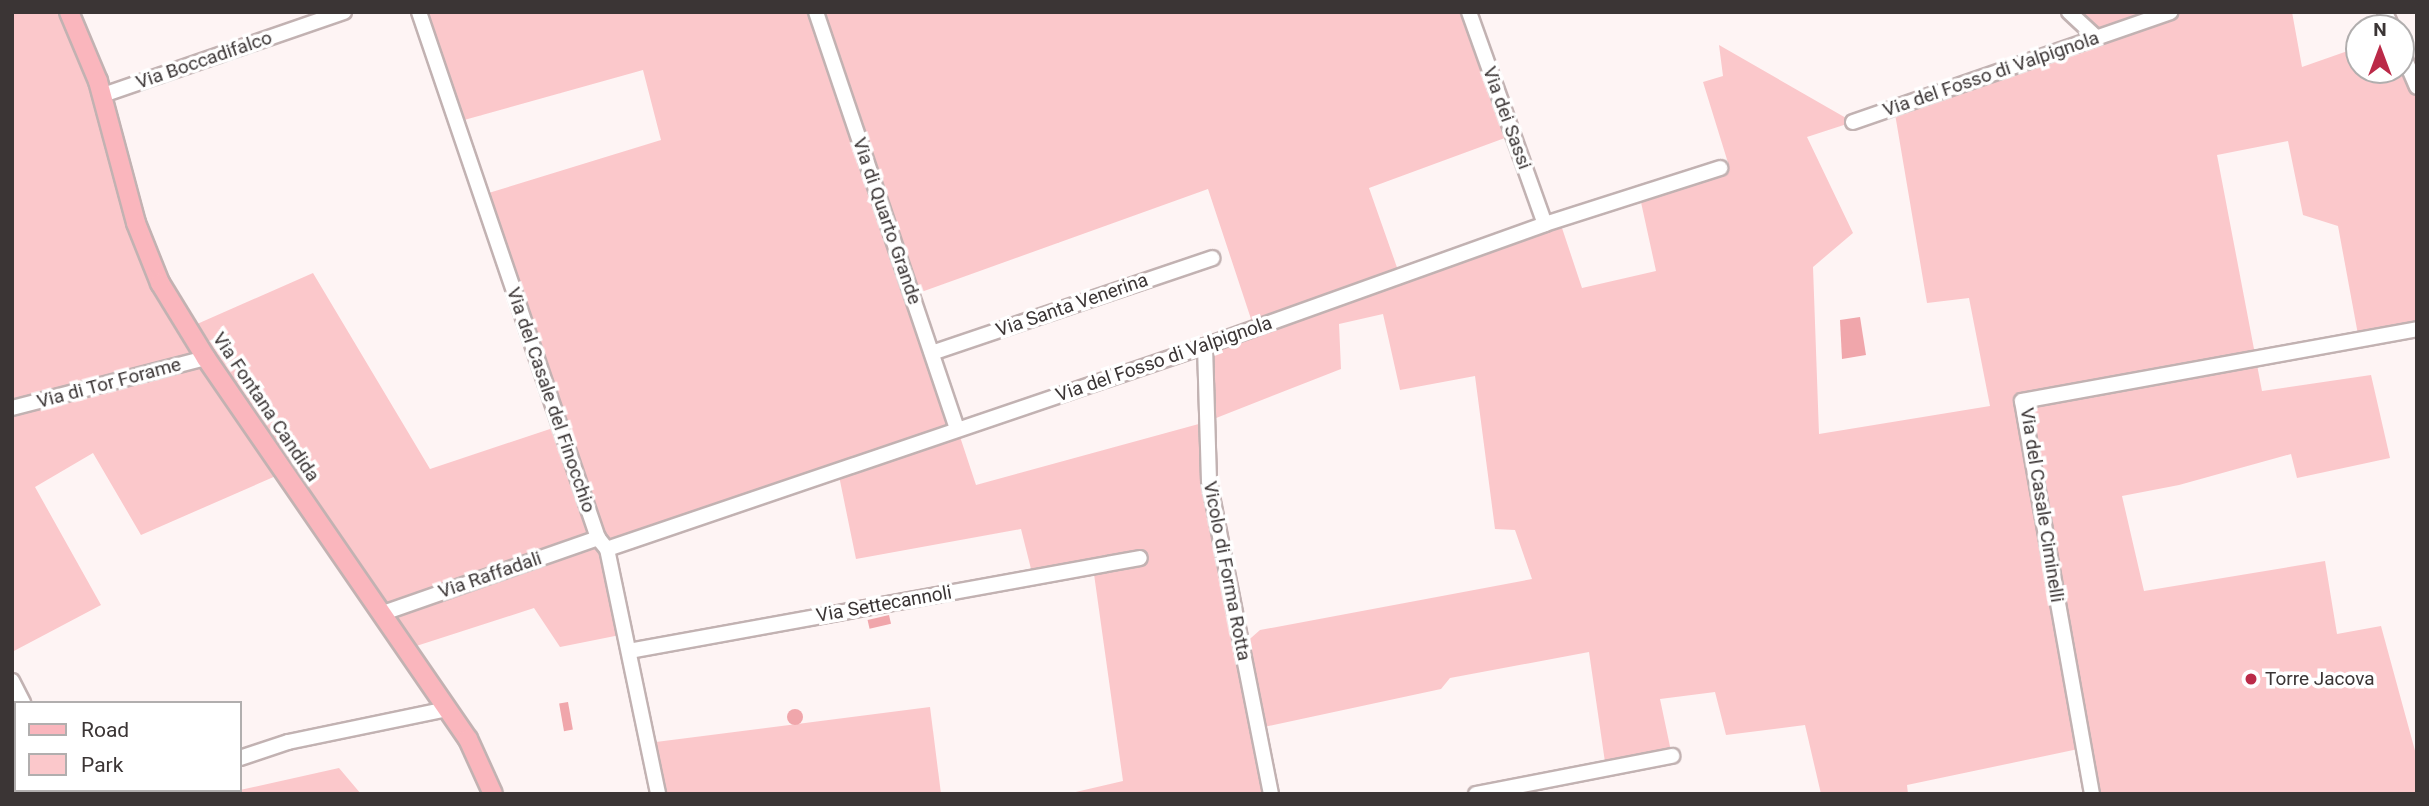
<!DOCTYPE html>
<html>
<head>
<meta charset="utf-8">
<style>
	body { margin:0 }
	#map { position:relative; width:2429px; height:806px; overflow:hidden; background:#fef4f4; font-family:Roboto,sans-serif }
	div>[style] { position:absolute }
	.green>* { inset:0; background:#fbc8cb }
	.water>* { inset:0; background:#f0a6ab; transform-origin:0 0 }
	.round { border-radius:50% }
	.roads { filter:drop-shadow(2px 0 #c2b2b2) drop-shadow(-2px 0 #c2b2b2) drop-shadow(0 2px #c2b2b2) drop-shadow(0 -2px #c2b2b2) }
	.minor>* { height:14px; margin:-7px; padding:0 7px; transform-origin:7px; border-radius:7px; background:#fff }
	.major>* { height:18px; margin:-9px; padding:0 9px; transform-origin:9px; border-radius:9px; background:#fab6bd }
	.dots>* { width:19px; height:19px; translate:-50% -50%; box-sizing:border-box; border:4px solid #fff; border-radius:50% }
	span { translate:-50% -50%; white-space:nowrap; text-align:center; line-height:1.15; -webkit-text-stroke:7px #fff; paint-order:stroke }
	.street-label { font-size:19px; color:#3b3535 }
	.poi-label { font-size:19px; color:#3b3535 }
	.left { translate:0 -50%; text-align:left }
	.frame { position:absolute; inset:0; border:14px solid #3b3535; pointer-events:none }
	.legend { position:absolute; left:14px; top:701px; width:228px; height:91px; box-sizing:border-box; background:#fff; border:2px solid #b1aeae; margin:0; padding:9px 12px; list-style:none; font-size:21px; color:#3b3535 }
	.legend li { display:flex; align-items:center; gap:14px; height:35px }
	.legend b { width:35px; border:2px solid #b1aeae }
	.north { position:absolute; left:2345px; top:14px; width:70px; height:70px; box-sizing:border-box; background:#fff; border:2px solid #b1aeae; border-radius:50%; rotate:0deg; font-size:19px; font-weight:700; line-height:28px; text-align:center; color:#3b3535 }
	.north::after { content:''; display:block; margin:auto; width:24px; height:32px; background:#bb2a48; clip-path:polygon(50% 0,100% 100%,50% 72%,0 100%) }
</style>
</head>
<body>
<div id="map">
	<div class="green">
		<i style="clip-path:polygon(evenodd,12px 12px,69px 12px,128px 195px,188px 328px,313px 273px,430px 469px,556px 427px,482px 195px,661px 140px,643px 70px,457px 122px,419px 12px,1469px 12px,1513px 135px,1369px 188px,1400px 276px,1559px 219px,1582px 288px,1656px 271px,1639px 193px,1729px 166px,1703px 82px,1723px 76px,1719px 45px,1853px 122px,1807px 137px,1853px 233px,1813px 267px,1819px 434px,1990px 406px,1969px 298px,1927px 303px,1894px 108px,2096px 37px,2069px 12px,2292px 12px,2302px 67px,2359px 47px,2359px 70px,2401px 70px,2401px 50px,2417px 87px,2417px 329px,2359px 340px,2338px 226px,2303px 215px,2288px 141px,2217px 155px,2262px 391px,2371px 375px,2390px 458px,2297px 478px,2291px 454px,2179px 485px,2122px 496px,2144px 591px,2325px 561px,2337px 634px,2381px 626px,2417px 758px,2417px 794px,2092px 794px,2083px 748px,1907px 785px,1908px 794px,1821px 794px,1805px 725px,1726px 735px,1715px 692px,1660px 699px,1672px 756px,1606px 769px,1589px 652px,1450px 678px,1441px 689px,1259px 728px,1271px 794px,1067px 794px,1123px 781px,1093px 567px,1033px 577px,1021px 529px,856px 559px,838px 471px,607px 549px,625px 634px,560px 647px,534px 608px,407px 649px,285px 472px,141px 535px,93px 453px,35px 487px,101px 605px,12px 652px,12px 12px,1208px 189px,1254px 328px,1205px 346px,1206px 422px,976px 485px,913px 295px,1208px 189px,12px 12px,1383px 314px,1400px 390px,1475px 376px,1495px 529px,1515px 530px,1532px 579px,1260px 630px,1243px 645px,1206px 422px,1341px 369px,1339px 324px,1383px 314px)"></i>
		<i style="clip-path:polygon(12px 681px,16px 790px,68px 794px,12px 794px)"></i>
		<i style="clip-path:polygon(930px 707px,941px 794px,658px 794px,648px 743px)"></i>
		<i style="clip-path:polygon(339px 768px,361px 794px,211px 794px,240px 790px)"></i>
	</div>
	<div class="water">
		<i style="clip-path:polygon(1860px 317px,1866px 355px,1842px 359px,1840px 320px)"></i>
		<i style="left:889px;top:615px;width:9px;height:22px;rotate:77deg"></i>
		<i style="left:568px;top:702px;width:28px;height:9px;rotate:80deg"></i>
		<i class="round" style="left:787px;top:709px;width:16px;height:16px"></i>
	</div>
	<div class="roads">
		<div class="minor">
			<i style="left:419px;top:12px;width:556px;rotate:71.21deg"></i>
			<i style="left:598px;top:538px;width:14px;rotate:51deg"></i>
			<i style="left:607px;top:549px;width:250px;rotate:78.2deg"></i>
			<i style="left:816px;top:12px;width:440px;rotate:71.3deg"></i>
			<i style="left:1469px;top:12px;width:225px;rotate:70.3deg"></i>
			<i style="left:2069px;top:12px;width:37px;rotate:43deg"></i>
			<i style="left:2385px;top:12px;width:17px;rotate:66deg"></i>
			<i style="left:2401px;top:50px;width:40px;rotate:66.6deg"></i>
			<i style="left:103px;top:95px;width:255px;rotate:-19deg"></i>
			<i style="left:1853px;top:122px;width:336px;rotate:-19.1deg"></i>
			<i style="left:1205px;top:346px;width:135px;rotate:88.3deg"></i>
			<i style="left:1209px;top:481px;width:319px;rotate:78.8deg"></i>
			<i style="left:932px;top:353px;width:296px;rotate:-18.7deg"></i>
			<i style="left:12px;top:408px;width:200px;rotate:-14.5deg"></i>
			<i style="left:607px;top:549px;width:632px;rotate:-18.75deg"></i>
			<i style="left:1205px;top:346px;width:361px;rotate:-19.7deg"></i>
			<i style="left:1545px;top:224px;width:184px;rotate:-17.7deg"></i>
			<i style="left:383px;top:613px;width:228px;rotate:-19.2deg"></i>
			<i style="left:629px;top:651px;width:519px;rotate:-10.31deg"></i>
			<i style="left:12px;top:681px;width:25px;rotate:63deg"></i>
			<i style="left:240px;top:758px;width:51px;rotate:-18.4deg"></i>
			<i style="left:288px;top:742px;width:162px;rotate:-11.7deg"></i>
			<i style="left:66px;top:790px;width:4px;rotate:63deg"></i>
			<i style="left:1476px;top:794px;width:200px;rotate:-11deg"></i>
			<i style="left:2092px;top:794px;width:399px;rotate:-100.1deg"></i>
			<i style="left:2022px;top:401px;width:402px;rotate:-10.3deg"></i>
		</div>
		<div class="major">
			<i style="left:69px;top:12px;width:75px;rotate:67.2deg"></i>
			<i style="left:98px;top:81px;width:147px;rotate:75deg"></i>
			<i style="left:136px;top:223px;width:65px;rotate:68.2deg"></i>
			<i style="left:160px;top:283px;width:88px;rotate:58.5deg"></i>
			<i style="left:206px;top:358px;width:462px;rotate:55.5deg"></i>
			<i style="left:468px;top:739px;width:60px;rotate:65.6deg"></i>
		</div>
	</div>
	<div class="dots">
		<i style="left:2251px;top:679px;background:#bb2a48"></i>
	</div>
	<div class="street-label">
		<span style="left:204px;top:60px;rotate:-19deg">Via Boccadifalco</span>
		<span style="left:1991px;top:74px;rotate:-19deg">Via del Fosso di Valpignola</span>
		<span style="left:1507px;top:118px;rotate:70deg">Via dei Sassi</span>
		<span style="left:887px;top:221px;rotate:71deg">Via di Quarto Grande</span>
		<span style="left:1072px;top:305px;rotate:-19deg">Via Santa Venerina</span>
		<span style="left:1164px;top:359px;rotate:-19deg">Via del Fosso di Valpignola</span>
		<span style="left:109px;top:383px;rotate:-15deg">Via di Tor Forame</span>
		<span style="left:551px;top:400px;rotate:71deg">Via del Casale del Finocchio</span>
		<span style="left:266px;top:407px;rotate:56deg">Via Fontana Candida</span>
		<span style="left:2042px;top:505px;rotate:81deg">Via del Casale Ciminelli</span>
		<span style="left:1227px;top:571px;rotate:79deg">Vicolo di Forma Rotta</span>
		<span style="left:490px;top:575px;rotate:-19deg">Via Raffadali</span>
		<span style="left:884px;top:604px;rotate:-10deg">Via Settecannoli</span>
	</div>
	<div class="poi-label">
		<span class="left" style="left:2265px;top:679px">Torre Jacova</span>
	</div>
	<div class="frame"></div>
	<ul class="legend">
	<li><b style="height:9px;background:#fab6bd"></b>Road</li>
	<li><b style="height:19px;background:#fbc8cb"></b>Park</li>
	</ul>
	<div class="north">N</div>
</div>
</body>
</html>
